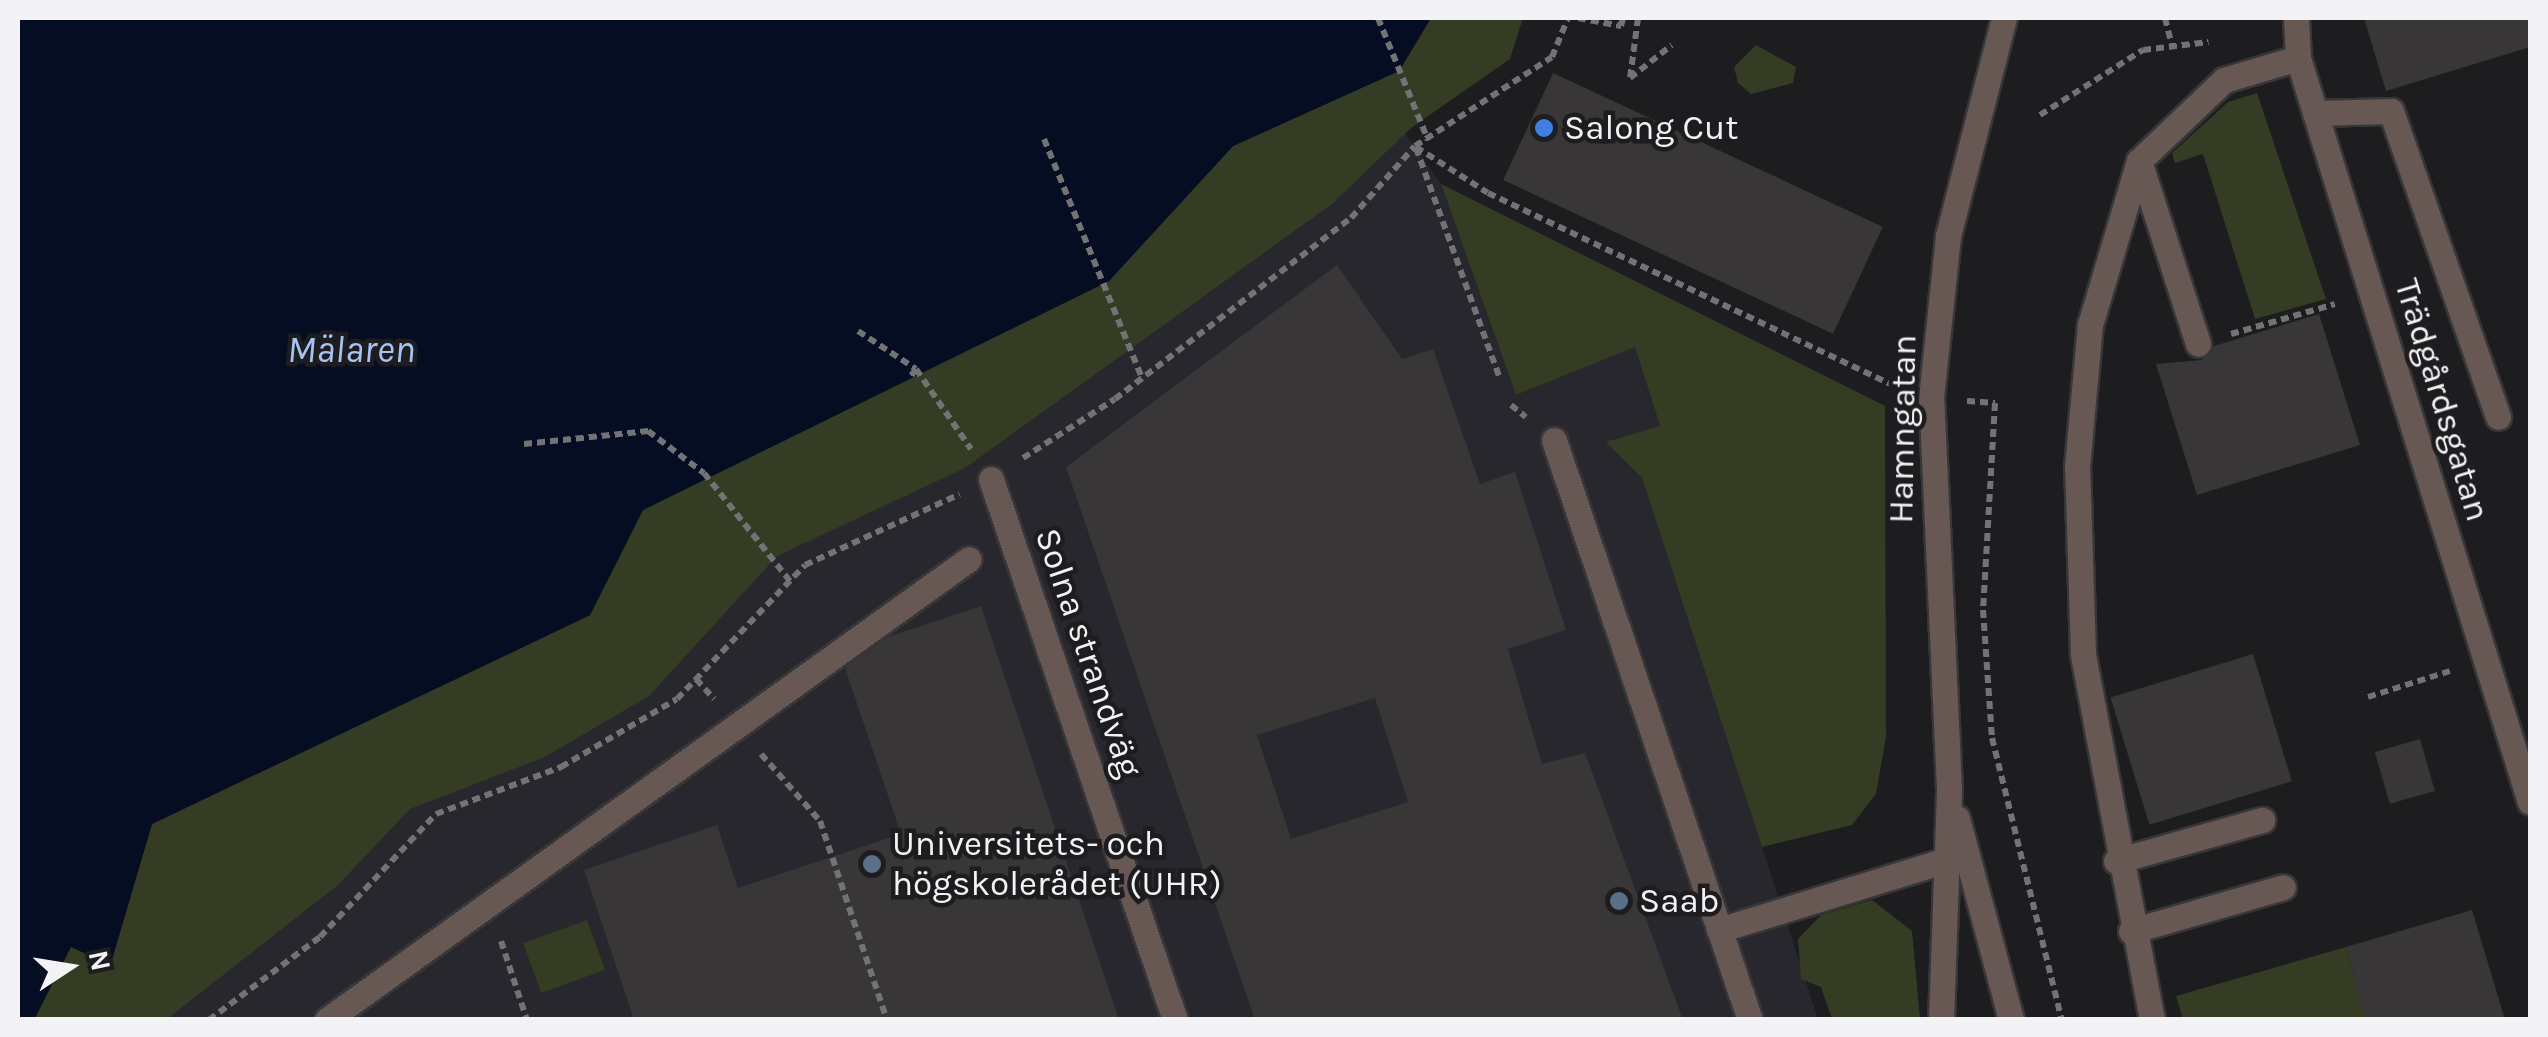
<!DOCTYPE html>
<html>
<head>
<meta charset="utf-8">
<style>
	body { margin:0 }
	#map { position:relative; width:2548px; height:1037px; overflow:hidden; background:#1d1c1f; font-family:Karla,sans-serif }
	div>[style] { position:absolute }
	.built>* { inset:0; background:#28272e }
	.green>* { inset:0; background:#343c23; transform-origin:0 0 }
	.water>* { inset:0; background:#040d22 }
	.building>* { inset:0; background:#393637; transform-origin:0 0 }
	.path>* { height:6px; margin-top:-3px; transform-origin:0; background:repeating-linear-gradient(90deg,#737274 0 8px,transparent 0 13px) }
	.roads { filter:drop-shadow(2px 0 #373639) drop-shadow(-2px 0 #373639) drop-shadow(0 2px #373639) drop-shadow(0 -2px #373639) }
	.minor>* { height:25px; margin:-12.5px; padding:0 12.5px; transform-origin:12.5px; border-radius:12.5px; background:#685854 }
	.dots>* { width:28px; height:28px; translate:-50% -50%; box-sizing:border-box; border:5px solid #1d1c1f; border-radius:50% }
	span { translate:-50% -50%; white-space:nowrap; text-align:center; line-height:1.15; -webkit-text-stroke:9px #1d1c1f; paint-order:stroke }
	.poi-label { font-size:35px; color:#f3f2f4 }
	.left { translate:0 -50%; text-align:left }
	.street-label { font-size:35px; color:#f3f2f4 }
	.water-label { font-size:38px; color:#a7c2f4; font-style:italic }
	.frame { position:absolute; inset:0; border:20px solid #f3f2f4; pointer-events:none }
	.north { position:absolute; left:20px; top:917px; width:100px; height:100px; -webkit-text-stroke:8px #1d1c1f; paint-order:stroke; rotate:78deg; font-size:28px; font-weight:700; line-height:40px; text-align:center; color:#f3f2f4 }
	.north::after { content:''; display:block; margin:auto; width:35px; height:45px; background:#f3f2f4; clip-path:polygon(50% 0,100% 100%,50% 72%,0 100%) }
</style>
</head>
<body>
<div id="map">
	<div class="built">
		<i style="clip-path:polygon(1370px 84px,1441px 184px,1516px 395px,1635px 346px,1660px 427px,1607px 442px,1642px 478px,1818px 1019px,34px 1020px,590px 615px,643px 510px,909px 380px)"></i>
	</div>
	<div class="green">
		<i style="clip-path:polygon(1431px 18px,1523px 18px,1510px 59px,1411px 128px,1332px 204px,965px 468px,777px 556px,649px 696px,545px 757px,410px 809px,338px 885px,167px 1019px,34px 1020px,71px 946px,111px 964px,152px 824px,590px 615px,643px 510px,1109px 281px,1233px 146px,1399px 71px)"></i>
		<i style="clip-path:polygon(1756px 45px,1796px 67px,1793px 83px,1751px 94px,1738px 83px,1734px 67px)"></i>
		<i style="clip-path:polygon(2257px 93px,2326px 299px,2255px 319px,2203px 154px,2175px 163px,2172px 153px,2228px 102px)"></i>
		<i style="clip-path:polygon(1441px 184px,1885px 406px,1886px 737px,1876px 794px,1852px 825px,1762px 847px,1642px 478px,1606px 442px,1660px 426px,1635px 347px,1516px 395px)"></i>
		<i style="clip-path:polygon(1872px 900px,1912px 931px,1920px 1019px,1832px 1019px,1821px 987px,1801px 979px,1798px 939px,1821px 915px)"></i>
		<i style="left:587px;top:920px;width:53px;height:68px;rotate:70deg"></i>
		<i style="clip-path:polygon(2346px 947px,2366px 1019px,2183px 1019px,2176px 996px)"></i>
	</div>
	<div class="water">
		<i style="clip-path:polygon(18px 18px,1431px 18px,1399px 71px,1233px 146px,1109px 281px,643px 510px,590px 615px,152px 824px,110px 965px,71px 947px,34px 1020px,18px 1019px)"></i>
	</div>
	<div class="building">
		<i style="clip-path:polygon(2364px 18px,2530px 18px,2530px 47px,2386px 91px)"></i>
		<i style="left:1553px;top:73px;width:364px;height:118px;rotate:25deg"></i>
		<i style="clip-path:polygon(evenodd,1337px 265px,1402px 359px,1433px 349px,1480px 484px,1515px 472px,1566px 630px,1508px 649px,1542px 764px,1585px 753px,1683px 1020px,1255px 1020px,1066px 467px,1337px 265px,1375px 698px,1408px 802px,1291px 839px,1257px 735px,1375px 698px)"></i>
		<i style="clip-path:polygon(2319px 314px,2360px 445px,2197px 495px,2156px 364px,2202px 360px,2214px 346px)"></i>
		<i style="clip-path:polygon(981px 606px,1119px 1020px,634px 1020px,584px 870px,717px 825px,738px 888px,901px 834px,845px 668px,888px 637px)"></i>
		<i style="left:2253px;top:654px;width:133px;height:149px;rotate:73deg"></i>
		<i style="left:2420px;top:739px;width:54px;height:47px;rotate:74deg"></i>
		<i style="clip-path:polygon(2472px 910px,2505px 1020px,2366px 1020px,2346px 947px)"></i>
	</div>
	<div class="path">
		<i style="left:1378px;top:18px;width:132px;rotate:67.7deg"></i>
		<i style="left:1578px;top:18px;width:44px;rotate:10.5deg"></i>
		<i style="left:1621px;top:26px;width:8px;rotate:-76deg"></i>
		<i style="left:1638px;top:18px;width:61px;rotate:97.6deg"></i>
		<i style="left:1630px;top:78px;width:53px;rotate:-38.2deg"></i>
		<i style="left:2165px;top:18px;width:29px;rotate:76deg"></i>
		<i style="left:2040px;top:115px;width:122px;rotate:-32.3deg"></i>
		<i style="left:2143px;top:50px;width:66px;rotate:-6.9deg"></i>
		<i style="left:1044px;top:139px;width:258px;rotate:67.7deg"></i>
		<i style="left:1416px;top:147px;width:85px;rotate:32.6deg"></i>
		<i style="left:1488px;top:193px;width:453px;rotate:25.4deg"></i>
		<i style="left:1416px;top:148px;width:243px;rotate:70deg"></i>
		<i style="left:858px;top:331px;width:69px;rotate:33.2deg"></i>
		<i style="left:916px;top:369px;width:12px;rotate:125deg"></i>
		<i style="left:2231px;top:334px;width:108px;rotate:-16.1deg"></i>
		<i style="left:916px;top:369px;width:97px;rotate:55.5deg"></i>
		<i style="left:1967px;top:401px;width:28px;rotate:4deg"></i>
		<i style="left:1995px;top:403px;width:207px;rotate:93.3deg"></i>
		<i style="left:1983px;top:610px;width:128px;rotate:86deg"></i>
		<i style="left:1992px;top:738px;width:291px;rotate:76.1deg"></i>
		<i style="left:1511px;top:405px;width:19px;rotate:39deg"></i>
		<i style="left:524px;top:444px;width:125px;rotate:-6deg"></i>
		<i style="left:648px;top:431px;width:70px;rotate:36.9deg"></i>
		<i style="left:704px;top:473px;width:138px;rotate:51.5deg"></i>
		<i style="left:1023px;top:458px;width:109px;rotate:-32.7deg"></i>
		<i style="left:1115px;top:399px;width:297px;rotate:-37.5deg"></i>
		<i style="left:1351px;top:218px;width:96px;rotate:-48.4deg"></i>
		<i style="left:1415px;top:146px;width:163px;rotate:-33deg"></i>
		<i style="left:1552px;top:57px;width:42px;rotate:-67.7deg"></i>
		<i style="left:696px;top:679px;width:27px;rotate:48deg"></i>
		<i style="left:2368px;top:697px;width:86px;rotate:-17.6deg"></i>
		<i style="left:761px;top:754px;width:89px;rotate:48.6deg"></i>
		<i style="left:820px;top:821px;width:210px;rotate:71.4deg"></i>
		<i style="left:501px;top:941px;width:83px;rotate:71.8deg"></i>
		<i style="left:209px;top:1020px;width:139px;rotate:-36.8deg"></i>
		<i style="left:320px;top:937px;width:169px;rotate:-46.7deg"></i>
		<i style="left:436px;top:814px;width:134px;rotate:-20.6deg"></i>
		<i style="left:561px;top:767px;width:134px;rotate:-30.4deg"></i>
		<i style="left:677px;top:699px;width:185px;rotate:-46.3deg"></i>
		<i style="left:805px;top:565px;width:170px;rotate:-24.6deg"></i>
	</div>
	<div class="roads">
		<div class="minor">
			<i style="left:2296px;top:18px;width:40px;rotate:87.1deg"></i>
			<i style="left:2298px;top:58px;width:779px;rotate:72.68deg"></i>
			<i style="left:2315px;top:113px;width:76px;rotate:-1.5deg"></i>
			<i style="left:2391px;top:111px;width:324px;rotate:70.7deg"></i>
			<i style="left:2139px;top:161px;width:192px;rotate:72.1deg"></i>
			<i style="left:1554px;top:440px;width:612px;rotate:71.33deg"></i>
			<i style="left:991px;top:479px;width:571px;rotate:71.22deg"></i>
			<i style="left:1957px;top:818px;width:209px;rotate:75deg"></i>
			<i style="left:2116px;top:861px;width:152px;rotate:-15.7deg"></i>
			<i style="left:1719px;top:930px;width:239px;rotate:-17.1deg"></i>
			<i style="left:2131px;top:931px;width:158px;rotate:-16.1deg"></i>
			<i style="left:327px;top:1020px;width:790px;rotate:-35.68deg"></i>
			<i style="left:1941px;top:1020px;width:231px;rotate:-88deg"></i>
			<i style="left:1949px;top:789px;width:391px;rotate:-92.6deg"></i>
			<i style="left:1931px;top:398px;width:163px;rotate:-84deg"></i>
			<i style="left:1948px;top:236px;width:225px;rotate:-75.6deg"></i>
			<i style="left:2152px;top:1020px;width:372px;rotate:-100.7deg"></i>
			<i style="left:2083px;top:654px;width:187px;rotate:-91.8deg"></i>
			<i style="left:2077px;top:467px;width:143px;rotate:-84.8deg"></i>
			<i style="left:2090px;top:325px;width:171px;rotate:-73.4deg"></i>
			<i style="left:2139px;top:161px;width:117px;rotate:-43.6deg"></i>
			<i style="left:2224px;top:80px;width:77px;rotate:-16.6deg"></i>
		</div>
	</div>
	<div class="dots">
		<i style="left:1544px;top:128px;background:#3f7fe0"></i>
		<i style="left:872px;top:864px;background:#5c6f8a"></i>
		<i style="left:1619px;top:901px;background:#5c6f8a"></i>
	</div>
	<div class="poi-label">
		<span class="left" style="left:1564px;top:128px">Salong Cut</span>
		<span class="left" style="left:892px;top:864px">Universitets- och<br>högskolerådet (UHR)</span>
		<span class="left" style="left:1639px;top:901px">Saab</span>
	</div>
	<div class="street-label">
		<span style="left:2442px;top:400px;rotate:73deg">Trädgårdsgatan</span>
		<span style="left:1903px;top:429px;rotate:-89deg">Hamngatan</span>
		<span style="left:1088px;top:653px;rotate:71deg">Solna strandväg</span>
	</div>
	<div class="water-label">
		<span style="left:351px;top:350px">Mälaren</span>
	</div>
	<div class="frame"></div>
	<div class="north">N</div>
</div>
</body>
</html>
